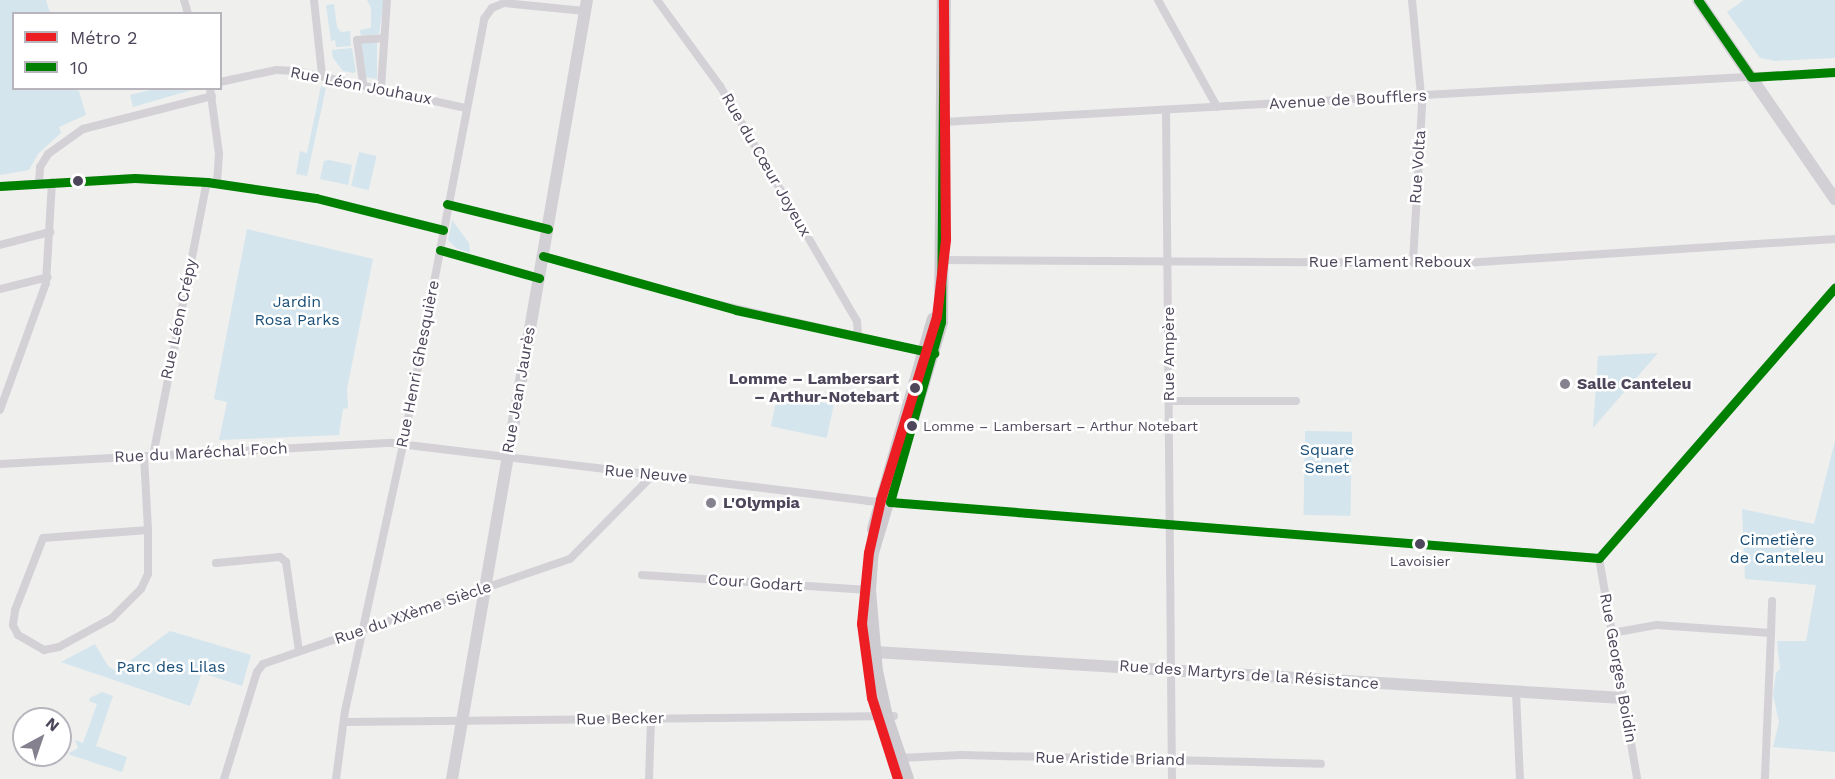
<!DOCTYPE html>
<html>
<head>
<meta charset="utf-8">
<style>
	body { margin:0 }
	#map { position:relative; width:1835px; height:779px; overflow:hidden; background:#efefee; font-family:"Work Sans",sans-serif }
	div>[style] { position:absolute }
	.green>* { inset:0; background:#d4e5ed; transform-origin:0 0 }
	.street>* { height:8px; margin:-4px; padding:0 4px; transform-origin:4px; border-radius:4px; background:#d4d1d6 }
	.secondary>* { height:12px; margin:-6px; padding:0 6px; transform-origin:6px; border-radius:6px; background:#d2d0d5 }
	.primary>* { height:14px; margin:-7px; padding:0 7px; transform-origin:7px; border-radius:7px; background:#cdcad0 }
	.bus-1>* { height:9px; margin:-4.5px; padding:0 4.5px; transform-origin:4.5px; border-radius:4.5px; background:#008001 }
	.metro-1>* { height:10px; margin:-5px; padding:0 5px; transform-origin:5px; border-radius:5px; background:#ed1d24 }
	.dots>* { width:16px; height:16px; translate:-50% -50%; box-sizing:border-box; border:3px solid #fff; border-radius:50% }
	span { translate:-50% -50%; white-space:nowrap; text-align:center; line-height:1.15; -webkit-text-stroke:5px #fff; paint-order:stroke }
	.bus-label { font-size:14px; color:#4e465a }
	.left { translate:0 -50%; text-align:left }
	.street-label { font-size:16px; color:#4e465a }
	.park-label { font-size:16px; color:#1a4f78 }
	.stop-label { font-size:16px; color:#4e465a; font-weight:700 }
	.right { translate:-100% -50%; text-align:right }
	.poi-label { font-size:16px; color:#4e465a; font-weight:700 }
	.legend { position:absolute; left:12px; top:12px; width:210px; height:78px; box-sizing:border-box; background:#fff; border:2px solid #b8b5bd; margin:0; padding:8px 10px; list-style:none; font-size:18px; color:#4e465a }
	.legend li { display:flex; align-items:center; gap:12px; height:30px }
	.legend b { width:30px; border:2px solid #b8b5bd }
	.north { position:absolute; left:12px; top:707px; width:60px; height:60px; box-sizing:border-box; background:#fff; border:2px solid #b8b5bd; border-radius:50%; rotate:40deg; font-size:16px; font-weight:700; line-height:24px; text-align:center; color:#4e465a }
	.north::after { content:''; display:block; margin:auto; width:21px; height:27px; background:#86818e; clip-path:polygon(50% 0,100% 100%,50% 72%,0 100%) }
</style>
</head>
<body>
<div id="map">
	<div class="green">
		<i style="clip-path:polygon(0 0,46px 0,50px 13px,14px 14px,14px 88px,74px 89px,79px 91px,86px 115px,59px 127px,61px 133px,38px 154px,29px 170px,0 175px)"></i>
		<i style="clip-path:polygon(361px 0,384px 0,379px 34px,361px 36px,360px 30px,371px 28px,371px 8px,367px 0)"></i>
		<i style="clip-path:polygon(1744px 0,1835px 0,1835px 58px,1775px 61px,1760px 58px,1727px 12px)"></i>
		<i style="clip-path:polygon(334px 4px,337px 27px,341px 32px,350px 31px,351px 46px,336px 47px,335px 40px,331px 41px,326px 5px)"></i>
		<i style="clip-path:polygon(377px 42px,377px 79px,365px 77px,361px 43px)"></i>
		<i style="clip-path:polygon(352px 48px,356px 72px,353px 73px,343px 71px,333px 58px,332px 50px)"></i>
		<i style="clip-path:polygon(321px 86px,326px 88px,307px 176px,296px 174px,300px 151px,307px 153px)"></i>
		<i style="clip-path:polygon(154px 89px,154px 88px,195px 89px,133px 107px,130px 95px)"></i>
		<i style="left:359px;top:152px;width:18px;height:35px;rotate:13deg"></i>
		<i style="clip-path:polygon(329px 160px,352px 165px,348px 185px,320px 179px,324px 161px)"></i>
		<i style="clip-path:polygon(452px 220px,469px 243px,470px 253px,456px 248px,448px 240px)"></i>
		<i style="clip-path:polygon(247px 229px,373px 259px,347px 389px,348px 408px,343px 409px,339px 435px,219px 440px,227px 402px,214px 399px)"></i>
		<i style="clip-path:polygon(1658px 353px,1626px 390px,1593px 428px,1598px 356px)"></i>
		<i style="left:778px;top:393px;width:57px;height:34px;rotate:12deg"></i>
		<i style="left:1305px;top:431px;width:47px;height:84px;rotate:1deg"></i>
		<i style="clip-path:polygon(1835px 441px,1835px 752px,1773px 747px,1779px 722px,1773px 695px,1776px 673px,1780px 669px,1777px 641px,1806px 641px,1816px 585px,1745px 579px,1742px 509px,1814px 524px)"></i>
		<i style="clip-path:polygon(170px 631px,251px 655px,242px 686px,202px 673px,190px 706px,61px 662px,95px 644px,108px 666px,116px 671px)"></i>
		<i style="clip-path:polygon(102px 692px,113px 696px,96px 746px,127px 757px,122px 772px,68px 754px,78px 748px,75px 740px,83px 743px,97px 704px,89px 701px,90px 698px)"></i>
	</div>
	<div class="street">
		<i style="left:184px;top:0;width:15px;rotate:74deg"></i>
		<i style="left:314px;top:0;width:75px;rotate:83.9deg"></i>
		<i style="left:657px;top:0;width:107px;rotate:53.8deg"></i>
		<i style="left:720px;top:86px;width:272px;rotate:59.8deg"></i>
		<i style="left:857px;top:321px;width:16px;rotate:86deg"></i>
		<i style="left:1158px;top:0;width:122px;rotate:61.1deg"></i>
		<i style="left:1412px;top:0;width:106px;rotate:84.6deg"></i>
		<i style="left:1422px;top:106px;width:157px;rotate:93.3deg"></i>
		<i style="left:220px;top:82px;width:57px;rotate:-12.1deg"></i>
		<i style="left:276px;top:70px;width:20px;rotate:3deg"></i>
		<i style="left:296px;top:71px;width:173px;rotate:12.3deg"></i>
		<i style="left:363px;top:83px;width:43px;rotate:-97.9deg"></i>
		<i style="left:357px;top:40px;width:26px;rotate:-4deg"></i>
		<i style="left:210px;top:88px;width:67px;rotate:82.2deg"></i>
		<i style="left:219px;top:154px;width:29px;rotate:94deg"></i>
		<i style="left:381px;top:88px;width:88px;rotate:-86.1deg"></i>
		<i style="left:1166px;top:110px;width:669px;rotate:89.49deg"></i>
		<i style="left:944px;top:122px;width:892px;rotate:-3.21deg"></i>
		<i style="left:39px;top:183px;width:16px;rotate:-86deg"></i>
		<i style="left:40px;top:167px;width:15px;rotate:-58deg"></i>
		<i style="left:48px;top:154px;width:43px;rotate:-35.5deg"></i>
		<i style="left:83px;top:129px;width:133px;rotate:-14.3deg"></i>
		<i style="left:0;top:186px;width:135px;rotate:-3.4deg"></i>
		<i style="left:135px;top:178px;width:72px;rotate:3.2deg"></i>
		<i style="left:207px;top:182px;width:110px;rotate:8.4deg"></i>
		<i style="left:316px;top:198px;width:131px;rotate:14.1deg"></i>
		<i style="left:447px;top:204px;width:104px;rotate:13.9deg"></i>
		<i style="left:0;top:245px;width:52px;rotate:-14.6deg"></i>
		<i style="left:440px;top:250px;width:103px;rotate:15.8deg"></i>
		<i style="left:543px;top:256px;width:170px;rotate:15.7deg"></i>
		<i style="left:707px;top:302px;width:226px;rotate:12.8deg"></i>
		<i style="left:944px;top:260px;width:520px;rotate:0.33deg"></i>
		<i style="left:1464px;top:263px;width:372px;rotate:-3.7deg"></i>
		<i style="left:0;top:289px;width:49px;rotate:-14deg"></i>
		<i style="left:1169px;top:401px;width:127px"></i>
		<i style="left:0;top:410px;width:135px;rotate:-70.1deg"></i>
		<i style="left:46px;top:283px;width:101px;rotate:-86.6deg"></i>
		<i style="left:144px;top:456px;width:74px;rotate:86.9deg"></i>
		<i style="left:148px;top:530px;width:44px;rotate:90deg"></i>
		<i style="left:148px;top:574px;width:17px;rotate:115deg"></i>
		<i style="left:141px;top:589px;width:41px;rotate:135deg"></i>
		<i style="left:112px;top:618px;width:60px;rotate:151.3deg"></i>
		<i style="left:59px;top:647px;width:15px;rotate:169deg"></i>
		<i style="left:44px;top:650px;width:30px;rotate:-150deg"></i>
		<i style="left:18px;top:635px;width:11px;rotate:-117deg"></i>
		<i style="left:13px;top:625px;width:15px;rotate:-82deg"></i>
		<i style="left:15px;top:610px;width:77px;rotate:-68.7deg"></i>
		<i style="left:43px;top:538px;width:105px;rotate:-4.4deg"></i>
		<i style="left:153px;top:456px;width:279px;rotate:-78.9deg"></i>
		<i style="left:0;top:464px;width:392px;rotate:-3.1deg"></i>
		<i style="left:391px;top:443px;width:480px;rotate:6.9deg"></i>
		<i style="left:867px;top:501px;width:734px;rotate:4.45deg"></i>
		<i style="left:1599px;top:558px;width:359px;rotate:-48.9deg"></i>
		<i style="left:1599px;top:558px;width:224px;rotate:80.2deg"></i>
		<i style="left:216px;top:563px;width:64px;rotate:-5.4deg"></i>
		<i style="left:280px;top:557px;width:8px;rotate:40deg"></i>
		<i style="left:286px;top:562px;width:90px;rotate:81.7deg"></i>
		<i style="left:642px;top:575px;width:227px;rotate:3.8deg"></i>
		<i style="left:1612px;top:633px;width:46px;rotate:-10.1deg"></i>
		<i style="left:1657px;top:625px;width:114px;rotate:4deg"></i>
		<i style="left:1771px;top:633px;width:146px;rotate:92.4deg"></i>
		<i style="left:1771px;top:633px;width:32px;rotate:-88deg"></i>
		<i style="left:1516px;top:692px;width:87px;rotate:87.4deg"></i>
		<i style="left:345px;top:722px;width:549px;rotate:-0.63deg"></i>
		<i style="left:900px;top:758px;width:61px;rotate:-2.8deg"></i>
		<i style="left:961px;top:755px;width:360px;rotate:1.4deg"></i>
		<i style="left:224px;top:779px;width:112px;rotate:-72.9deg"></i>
		<i style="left:257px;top:672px;width:10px;rotate:-53deg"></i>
		<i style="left:263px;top:664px;width:324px;rotate:-18.9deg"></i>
		<i style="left:570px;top:559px;width:115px;rotate:-45.4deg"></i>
		<i style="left:336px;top:779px;width:69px;rotate:-82.5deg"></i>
		<i style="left:345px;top:711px;width:272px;rotate:-77.7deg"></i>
		<i style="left:403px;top:445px;width:434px;rotate:-79.2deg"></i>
		<i style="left:484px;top:19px;width:14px;rotate:-54deg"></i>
		<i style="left:492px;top:8px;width:13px;rotate:-23deg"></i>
		<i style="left:504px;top:3px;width:81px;rotate:5.6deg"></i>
		<i style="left:649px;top:779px;width:61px;rotate:-88.1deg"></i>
	</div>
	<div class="secondary">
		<i style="left:1698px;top:0;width:242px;rotate:55.5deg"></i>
		<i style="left:875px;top:652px;width:749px;rotate:3.52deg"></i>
		<i style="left:452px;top:779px;width:791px;rotate:-80.17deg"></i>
	</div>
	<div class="primary">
		<i style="left:874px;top:529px;width:218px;rotate:-74.1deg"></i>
		<i style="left:872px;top:548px;width:42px;rotate:94.1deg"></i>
		<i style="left:869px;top:590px;width:81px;rotate:85.1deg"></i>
		<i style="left:876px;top:671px;width:47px;rotate:77.7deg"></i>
		<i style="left:886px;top:717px;width:65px;rotate:71.3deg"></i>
		<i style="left:871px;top:556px;width:244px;rotate:-73.3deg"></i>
		<i style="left:941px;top:322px;width:322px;rotate:-89.5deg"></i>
	</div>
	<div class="bus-1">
		<i style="left:1698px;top:0;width:93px;rotate:55.5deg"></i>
		<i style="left:1751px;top:77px;width:84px;rotate:-3.4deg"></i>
		<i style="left:0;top:186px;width:135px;rotate:-3.4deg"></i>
		<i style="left:135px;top:178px;width:72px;rotate:3.2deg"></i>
		<i style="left:207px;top:182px;width:110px;rotate:8.4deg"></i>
		<i style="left:316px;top:198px;width:131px;rotate:14.1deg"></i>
		<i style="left:447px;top:204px;width:104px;rotate:13.9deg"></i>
		<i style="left:440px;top:250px;width:103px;rotate:15.8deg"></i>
		<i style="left:543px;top:256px;width:200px;rotate:15.6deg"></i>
		<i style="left:736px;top:310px;width:203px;rotate:12.3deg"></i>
		<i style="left:890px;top:502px;width:711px;rotate:4.52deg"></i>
		<i style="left:890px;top:502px;width:187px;rotate:-74.2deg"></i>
		<i style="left:941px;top:322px;width:322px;rotate:-89.5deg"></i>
		<i style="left:1599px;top:558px;width:359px;rotate:-48.9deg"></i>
	</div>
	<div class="metro-1">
		<i style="left:898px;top:779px;width:85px;rotate:-107.8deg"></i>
		<i style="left:872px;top:698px;width:75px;rotate:-97.7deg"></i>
		<i style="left:862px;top:624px;width:71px;rotate:-84.4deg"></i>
		<i style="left:869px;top:553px;width:54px;rotate:-77.2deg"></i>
		<i style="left:881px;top:500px;width:191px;rotate:-73deg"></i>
		<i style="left:937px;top:317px;width:78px;rotate:-83.3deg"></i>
		<i style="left:946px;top:240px;width:240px;rotate:-90.5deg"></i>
	</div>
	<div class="dots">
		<i style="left:78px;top:181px;background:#4e465a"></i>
		<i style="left:1565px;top:384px;background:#86818e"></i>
		<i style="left:915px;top:388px;background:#4e465a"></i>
		<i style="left:912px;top:426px;background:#4e465a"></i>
		<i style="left:711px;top:503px;background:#86818e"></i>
		<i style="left:1420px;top:544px;background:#4e465a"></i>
	</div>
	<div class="bus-label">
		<span class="left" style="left:923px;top:426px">Lomme – Lambersart – Arthur Notebart</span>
		<span style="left:1420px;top:561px">Lavoisier</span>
	</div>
	<div class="street-label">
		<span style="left:361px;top:86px;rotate:11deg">Rue Léon Jouhaux</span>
		<span style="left:1348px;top:100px;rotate:-3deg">Avenue de Boufflers</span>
		<span style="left:766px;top:165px;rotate:60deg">Rue du Cœur Joyeux</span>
		<span style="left:1418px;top:167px;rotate:-86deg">Rue Volta</span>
		<span style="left:1390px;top:262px">Rue Flament Reboux</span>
		<span style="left:179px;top:319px;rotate:-78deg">Rue Léon Crépy</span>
		<span style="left:1169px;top:354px;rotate:-90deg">Rue Ampère</span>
		<span style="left:418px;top:364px;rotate:-79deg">Rue Henri Ghesquière</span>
		<span style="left:519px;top:390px;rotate:-80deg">Rue Jean Jaurès</span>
		<span style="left:201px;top:453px;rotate:-3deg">Rue du Maréchal Foch</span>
		<span style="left:646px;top:474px;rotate:5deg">Rue Neuve</span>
		<span style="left:755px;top:583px;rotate:4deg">Cour Godart</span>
		<span style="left:413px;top:613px;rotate:-19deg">Rue du XXème Siècle</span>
		<span style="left:1618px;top:668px;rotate:80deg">Rue Georges Boidin</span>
		<span style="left:1249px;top:675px;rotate:4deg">Rue des Martyrs de la Résistance</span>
		<span style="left:620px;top:719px;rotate:-1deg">Rue Becker</span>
		<span style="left:1110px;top:759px;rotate:1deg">Rue Aristide Briand</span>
	</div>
	<div class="park-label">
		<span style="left:297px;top:311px">Jardin<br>Rosa Parks</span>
		<span style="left:1327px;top:459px">Square<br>Senet</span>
		<span style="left:1777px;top:549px">Cimetière<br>de Canteleu</span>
		<span style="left:171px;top:667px">Parc des Lilas</span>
	</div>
	<div class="stop-label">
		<span class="right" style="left:899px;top:388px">Lomme – Lambersart<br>– Arthur-Notebart</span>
	</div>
	<div class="poi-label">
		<span class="left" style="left:1577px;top:384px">Salle Canteleu</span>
		<span class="left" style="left:723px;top:503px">L'Olympia</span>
	</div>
	<ul class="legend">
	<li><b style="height:8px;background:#ed1d24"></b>Métro 2</li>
	<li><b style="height:8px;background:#008001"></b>10</li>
	</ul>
	<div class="north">N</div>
</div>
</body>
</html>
